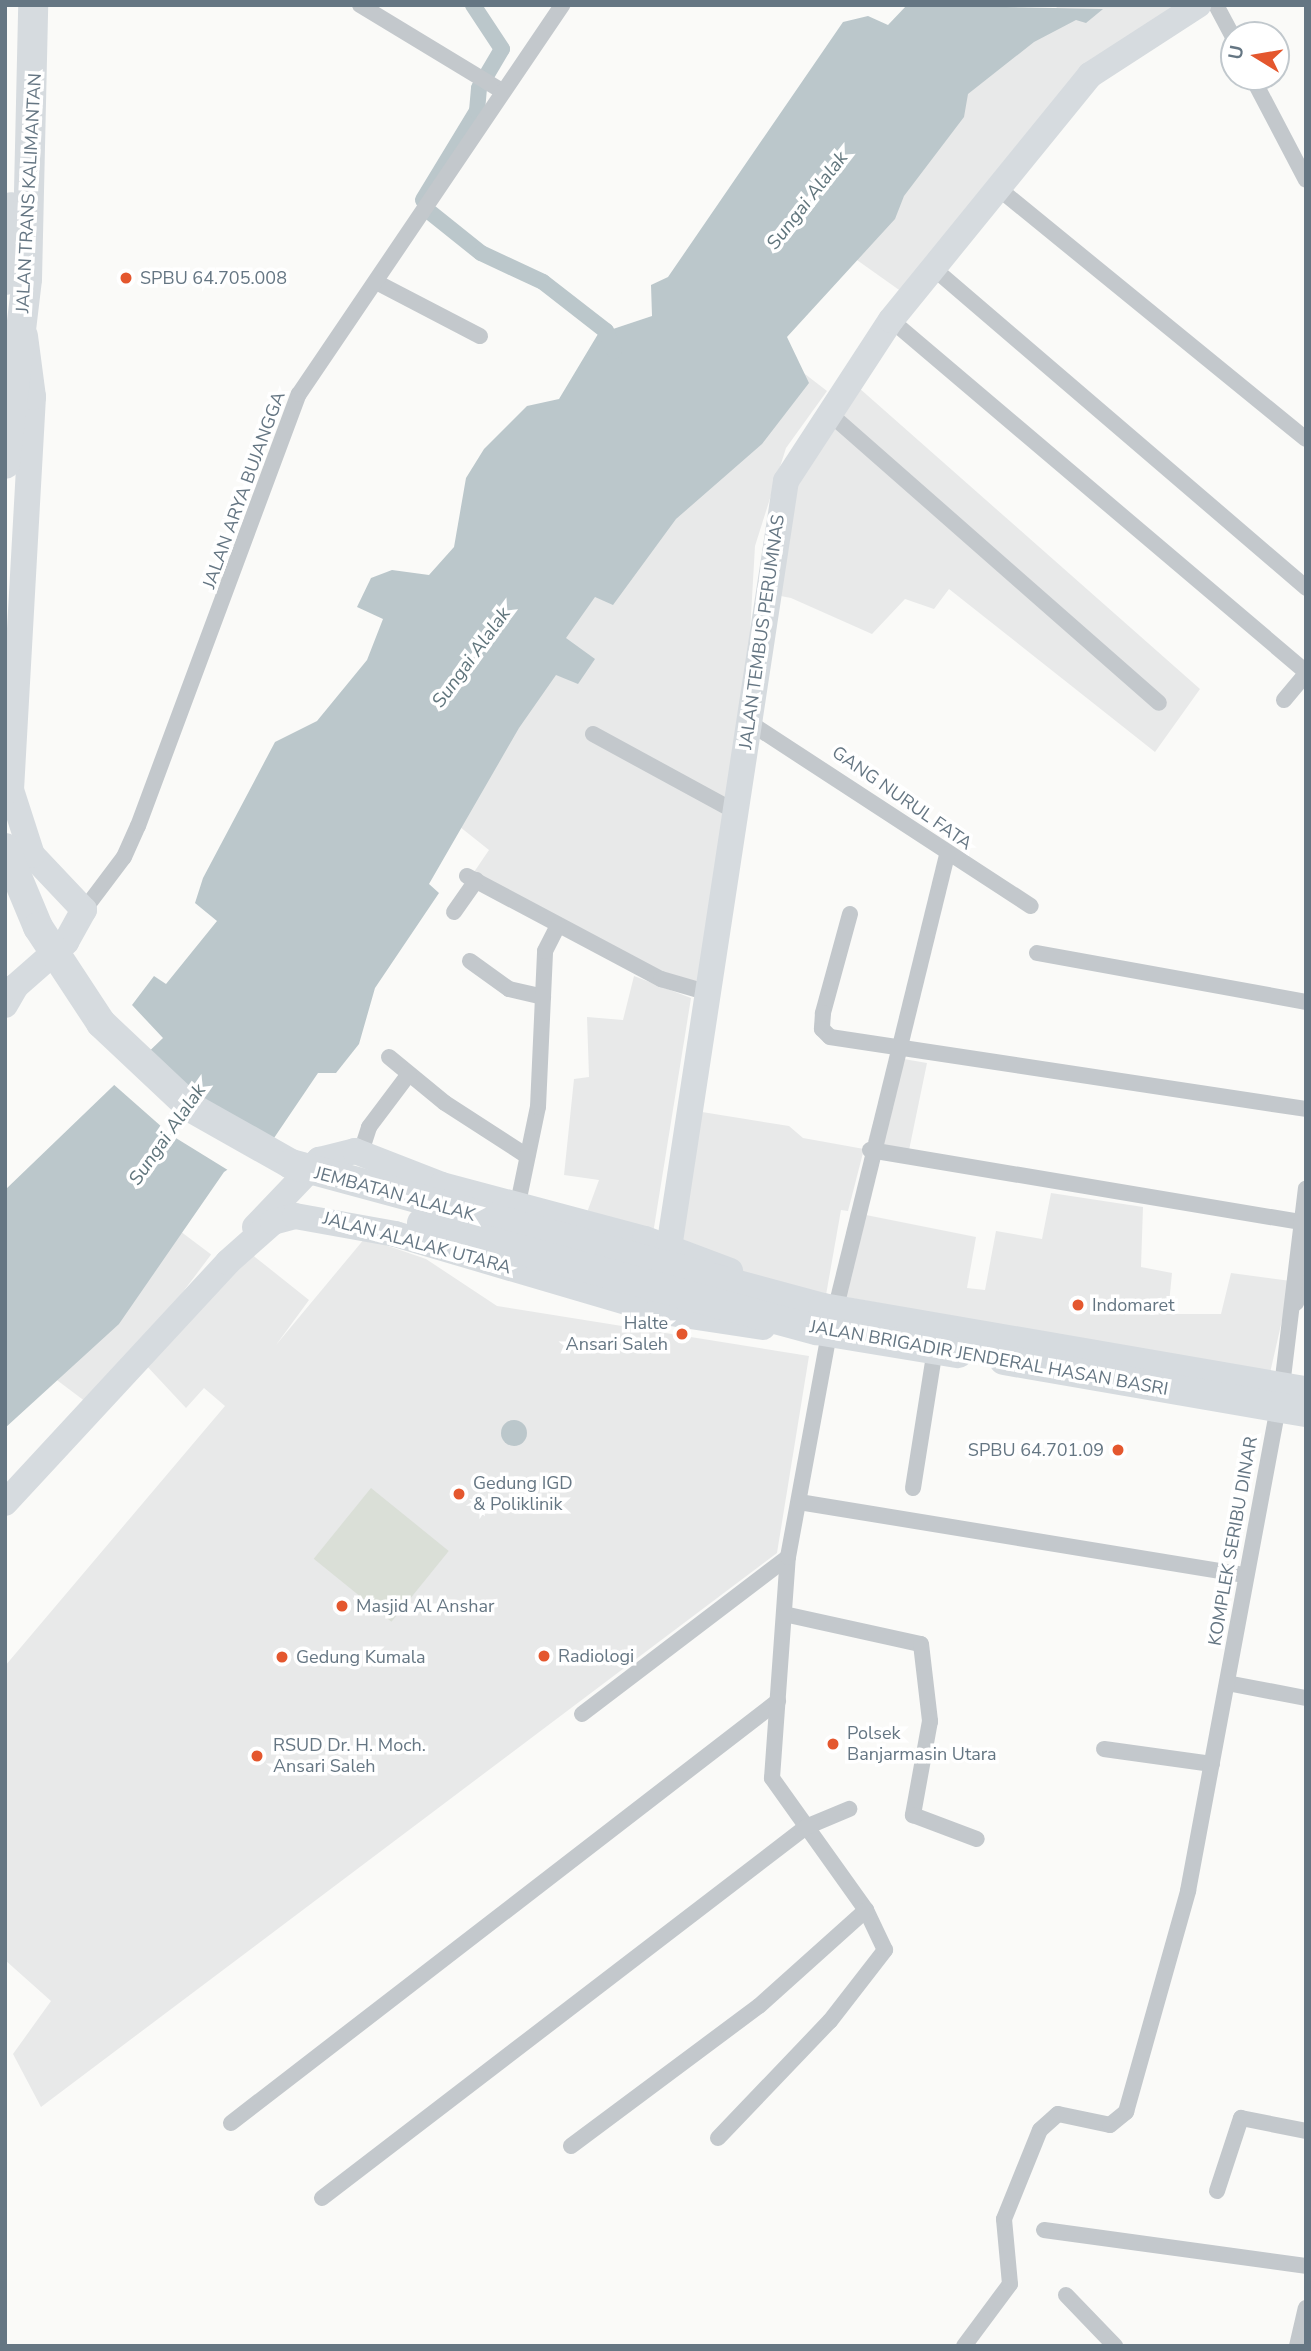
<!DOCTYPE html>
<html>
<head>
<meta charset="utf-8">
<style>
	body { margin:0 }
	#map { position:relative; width:1311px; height:2351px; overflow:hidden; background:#fafaf8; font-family:"Nunito Sans",sans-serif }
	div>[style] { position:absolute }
	.built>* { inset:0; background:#e8e9e9; transform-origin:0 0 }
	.green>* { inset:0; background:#dadfd7; transform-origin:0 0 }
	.water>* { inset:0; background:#bbc7cb }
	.round { border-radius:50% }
	.pier>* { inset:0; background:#fafaf8 }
	.canal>* { height:16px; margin:-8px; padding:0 8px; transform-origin:8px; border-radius:8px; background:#bbc7cb }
	.street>* { height:16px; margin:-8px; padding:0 8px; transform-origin:8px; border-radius:8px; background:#c3c8cc }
	.primary>* { height:26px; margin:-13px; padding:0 13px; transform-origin:13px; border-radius:13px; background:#d6dbdf }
	.highway>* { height:30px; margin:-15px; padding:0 15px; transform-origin:15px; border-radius:15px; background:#d6dbdf }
	.dots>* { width:19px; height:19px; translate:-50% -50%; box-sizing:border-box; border:4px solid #fff; border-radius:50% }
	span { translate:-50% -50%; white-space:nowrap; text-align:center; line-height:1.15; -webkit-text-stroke:7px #fff; paint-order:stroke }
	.street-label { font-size:18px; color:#657683 }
	.poi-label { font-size:18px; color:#657683 }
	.left { translate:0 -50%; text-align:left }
	.right { translate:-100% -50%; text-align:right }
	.water-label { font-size:19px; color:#60757c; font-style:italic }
	.frame { position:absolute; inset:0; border:7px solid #657683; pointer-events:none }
	.north { position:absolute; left:1220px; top:21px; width:70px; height:70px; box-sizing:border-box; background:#fff; border:2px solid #c1c8cd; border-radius:50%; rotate:281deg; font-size:19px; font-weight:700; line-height:28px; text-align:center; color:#657683 }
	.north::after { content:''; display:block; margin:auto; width:24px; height:32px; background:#e4572e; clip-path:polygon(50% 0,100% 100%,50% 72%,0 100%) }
</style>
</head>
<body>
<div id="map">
	<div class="built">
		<i style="clip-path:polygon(1060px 5px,1183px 5px,1097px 56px,902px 292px,840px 248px,982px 63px)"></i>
		<i style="clip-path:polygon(770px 347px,827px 391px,786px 448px,755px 546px,749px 650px,705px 985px,689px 987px,472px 875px,489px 850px,450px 819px,539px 657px)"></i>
		<i style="clip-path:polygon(850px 380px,1200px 689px,1155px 752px,949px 589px,934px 609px,905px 599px,872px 634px,791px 598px,765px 593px,778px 515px)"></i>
		<i style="clip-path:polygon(634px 976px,691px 998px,652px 1240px,582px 1226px,599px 1180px,564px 1175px,574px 1079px,589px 1077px,587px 1017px,623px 1020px)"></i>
		<i style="clip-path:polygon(898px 1058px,927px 1063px,908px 1155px,868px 1141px,890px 1064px)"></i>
		<i style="clip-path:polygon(702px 1112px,789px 1126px,803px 1138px,864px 1149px,848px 1211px,841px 1210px,826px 1295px,671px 1255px)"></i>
		<i style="clip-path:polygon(1051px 1193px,1143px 1207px,1141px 1267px,1172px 1273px,1168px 1314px,1221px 1314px,1231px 1273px,1291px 1281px,1270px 1373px,834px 1295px,851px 1212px,976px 1237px,967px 1288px,985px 1290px,996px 1231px,1042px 1239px)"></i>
		<i style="left:172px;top:1225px;width:49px;height:193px;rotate:37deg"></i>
		<i style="clip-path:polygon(365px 1238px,426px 1259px,497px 1306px,809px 1356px,777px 1553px,41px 2107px,13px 2054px,51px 2001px,5px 1960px,5px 1666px,225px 1406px,204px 1388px,186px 1408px,144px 1363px,245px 1249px,309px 1300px,276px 1345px)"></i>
	</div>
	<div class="green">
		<i style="left:371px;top:1488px;width:100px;height:91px;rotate:39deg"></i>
	</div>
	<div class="water">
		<i style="clip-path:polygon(907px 5px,1103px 9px,1086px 23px,1076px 20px,1034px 42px,968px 94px,964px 117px,904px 196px,895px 219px,787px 337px,809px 383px,762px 444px,676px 519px,613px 605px,595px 597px,566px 638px,595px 659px,578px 684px,556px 675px,519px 728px,429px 884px,439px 893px,375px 988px,359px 1044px,336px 1073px,318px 1073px,274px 1138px,224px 1172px,119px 1324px,5px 1428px,5px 1190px,163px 1038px,132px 1005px,154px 976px,166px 984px,217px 921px,195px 903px,203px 878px,275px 742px,317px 721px,367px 660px,383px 619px,357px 607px,371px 578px,392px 570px,429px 575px,454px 547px,466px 478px,484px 449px,527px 406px,559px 399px,598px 334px,652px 316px,651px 285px,668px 277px,843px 22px,868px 16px,888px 25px)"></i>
		<i class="round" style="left:501px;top:1420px;width:26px;height:26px"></i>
	</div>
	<div class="pier">
		<i style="clip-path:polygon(146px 1050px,198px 1096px,274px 1142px,231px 1172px,171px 1135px,112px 1083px)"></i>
	</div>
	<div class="canal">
		<i style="left:423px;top:200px;width:104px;rotate:-58.8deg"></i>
		<i style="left:477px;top:111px;width:23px;rotate:-85deg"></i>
		<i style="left:479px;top:88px;width:45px;rotate:-59.5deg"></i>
		<i style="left:502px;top:49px;width:53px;rotate:-123.4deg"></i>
		<i style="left:431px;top:213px;width:64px;rotate:38.7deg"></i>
		<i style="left:481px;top:253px;width:68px;rotate:25.1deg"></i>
		<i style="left:543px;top:282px;width:80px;rotate:37.9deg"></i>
		<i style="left:606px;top:331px;width:21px;rotate:67deg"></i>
	</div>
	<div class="street">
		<i style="left:360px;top:5px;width:166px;rotate:31.2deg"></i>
		<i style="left:1216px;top:5px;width:38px;rotate:62deg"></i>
		<i style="left:1252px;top:77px;width:116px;rotate:62.3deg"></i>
		<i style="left:998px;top:188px;width:397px;rotate:39.2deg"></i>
		<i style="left:932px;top:267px;width:493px;rotate:40.6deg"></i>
		<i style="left:378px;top:283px;width:115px;rotate:27.5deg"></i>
		<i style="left:891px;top:320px;width:544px;rotate:40.3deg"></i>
		<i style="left:829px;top:413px;width:439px;rotate:41.3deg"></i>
		<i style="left:1284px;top:700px;width:34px;rotate:-50deg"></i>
		<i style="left:750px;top:723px;width:335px;rotate:33.1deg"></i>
		<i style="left:593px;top:734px;width:163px;rotate:28.6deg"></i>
		<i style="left:467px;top:876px;width:220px;rotate:28deg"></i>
		<i style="left:661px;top:979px;width:50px;rotate:16.3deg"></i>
		<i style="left:84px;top:910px;width:66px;rotate:-53deg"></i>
		<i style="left:124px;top:857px;width:34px;rotate:-66deg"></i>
		<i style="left:138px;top:826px;width:461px;rotate:-69.6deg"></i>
		<i style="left:299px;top:394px;width:470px;rotate:-55.9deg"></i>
		<i style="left:454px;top:912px;width:39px;rotate:-55deg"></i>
		<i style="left:850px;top:914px;width:103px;rotate:105.3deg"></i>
		<i style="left:823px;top:1013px;width:16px;rotate:94deg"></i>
		<i style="left:822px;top:1029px;width:11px;rotate:45deg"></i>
		<i style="left:830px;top:1037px;width:481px;rotate:8.6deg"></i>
		<i style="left:1037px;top:953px;width:273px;rotate:10.3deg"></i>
		<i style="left:470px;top:961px;width:48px;rotate:35.7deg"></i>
		<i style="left:509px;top:989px;width:35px;rotate:13deg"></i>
		<i style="left:389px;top:1057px;width:72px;rotate:39.4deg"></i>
		<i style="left:445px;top:1103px;width:98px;rotate:32.9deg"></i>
		<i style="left:870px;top:1150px;width:442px;rotate:9.5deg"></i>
		<i style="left:361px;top:1152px;width:26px;rotate:-72deg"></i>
		<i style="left:369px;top:1127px;width:66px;rotate:-53deg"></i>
		<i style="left:517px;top:1208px;width:103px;rotate:-78.3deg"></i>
		<i style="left:538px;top:1107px;width:156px;rotate:-87.4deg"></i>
		<i style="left:545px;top:951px;width:29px;rotate:-63deg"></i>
		<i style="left:1296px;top:1303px;width:30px;rotate:-70deg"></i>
		<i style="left:835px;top:1311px;width:470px;rotate:-76.2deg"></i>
		<i style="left:913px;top:1488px;width:141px;rotate:-81deg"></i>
		<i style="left:799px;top:1502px;width:452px;rotate:9.3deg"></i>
		<i style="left:784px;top:1614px;width:140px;rotate:12.4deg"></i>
		<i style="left:921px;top:1644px;width:78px;rotate:83.3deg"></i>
		<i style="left:930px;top:1721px;width:96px;rotate:100.3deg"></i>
		<i style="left:913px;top:1815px;width:68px;rotate:20.6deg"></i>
		<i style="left:1227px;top:1683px;width:80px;rotate:10.8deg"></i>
		<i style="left:582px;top:1714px;width:259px;rotate:-37.3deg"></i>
		<i style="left:1104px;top:1749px;width:109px;rotate:7.9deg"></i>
		<i style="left:231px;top:2123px;width:691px;rotate:-37.65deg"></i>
		<i style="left:718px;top:2138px;width:162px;rotate:-46.3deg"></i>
		<i style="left:830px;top:2021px;width:90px;rotate:-52.2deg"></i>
		<i style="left:885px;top:1950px;width:44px;rotate:-115.4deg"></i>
		<i style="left:866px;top:1910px;width:162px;rotate:-125.5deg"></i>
		<i style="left:772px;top:1778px;width:222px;rotate:-85.9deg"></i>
		<i style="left:788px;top:1557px;width:228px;rotate:-79.6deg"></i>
		<i style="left:571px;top:2146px;width:234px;rotate:-36.7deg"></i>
		<i style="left:759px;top:2006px;width:144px;rotate:-41.9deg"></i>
		<i style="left:1217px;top:2191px;width:77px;rotate:-71.8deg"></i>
		<i style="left:1241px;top:2118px;width:66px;rotate:11.3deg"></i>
		<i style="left:322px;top:2198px;width:610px;rotate:-37.47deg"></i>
		<i style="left:806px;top:1827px;width:47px;rotate:-22.7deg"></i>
		<i style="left:1044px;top:2230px;width:264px;rotate:7.8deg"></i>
		<i style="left:1066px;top:2295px;width:71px;rotate:46.1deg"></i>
		<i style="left:964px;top:2346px;width:77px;rotate:-53.4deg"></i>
		<i style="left:1010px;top:2284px;width:65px;rotate:-95.3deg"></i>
		<i style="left:1004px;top:2219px;width:96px;rotate:-68deg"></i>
		<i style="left:1040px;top:2130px;width:24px;rotate:-42deg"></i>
		<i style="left:1058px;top:2114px;width:53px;rotate:11.9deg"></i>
		<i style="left:1110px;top:2125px;width:21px;rotate:-39deg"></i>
		<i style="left:1126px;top:2112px;width:230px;rotate:-74.3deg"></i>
		<i style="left:1188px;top:1891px;width:514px;rotate:-79.46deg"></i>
		<i style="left:1282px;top:1386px;width:199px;rotate:-83.1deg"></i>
		<i style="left:1297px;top:2346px;width:39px;rotate:-77deg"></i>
	</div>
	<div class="primary">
		<i style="left:5px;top:1005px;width:22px;rotate:-60deg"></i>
		<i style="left:16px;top:986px;width:67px;rotate:-41.3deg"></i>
		<i style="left:66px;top:942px;width:37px;rotate:-61deg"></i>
		<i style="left:84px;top:910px;width:76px;rotate:-133.4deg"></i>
		<i style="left:32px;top:855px;width:68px;rotate:-107.9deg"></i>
		<i style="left:11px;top:790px;width:394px;rotate:-86.8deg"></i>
		<i style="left:33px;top:397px;width:62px;rotate:-97.5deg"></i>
		<i style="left:255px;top:1227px;width:93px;rotate:-46.3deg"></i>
		<i style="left:319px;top:1160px;width:37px;rotate:-14deg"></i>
		<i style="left:355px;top:1151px;width:93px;rotate:21.3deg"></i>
		<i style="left:442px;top:1185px;width:210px;rotate:14.9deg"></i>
		<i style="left:645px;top:1239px;width:91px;rotate:20.6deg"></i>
		<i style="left:669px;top:1248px;width:776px;rotate:-81.33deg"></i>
		<i style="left:786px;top:481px;width:192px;rotate:-56.9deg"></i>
		<i style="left:891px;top:320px;width:316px;rotate:-50.9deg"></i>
		<i style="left:1090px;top:75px;width:129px;rotate:-32.9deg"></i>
		<i style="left:5px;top:1503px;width:328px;rotate:-47.2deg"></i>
		<i style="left:228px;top:1262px;width:60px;rotate:-41.6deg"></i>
		<i style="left:273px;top:1222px;width:23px;rotate:-15deg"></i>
		<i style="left:295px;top:1216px;width:102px;rotate:10.2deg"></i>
		<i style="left:395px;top:1234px;width:273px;rotate:16.4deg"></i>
		<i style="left:657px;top:1311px;width:107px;rotate:8.6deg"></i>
	</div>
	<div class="highway">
		<i style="left:5px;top:280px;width:73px;rotate:-85.3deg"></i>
		<i style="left:5px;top:464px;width:186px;rotate:-83.2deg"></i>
		<i style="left:27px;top:279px;width:274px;rotate:-88.7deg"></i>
		<i style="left:5px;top:848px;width:86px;rotate:67.3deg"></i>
		<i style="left:38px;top:927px;width:115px;rotate:56.7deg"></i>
		<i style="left:101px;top:1023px;width:122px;rotate:43.3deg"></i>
		<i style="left:190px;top:1107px;width:116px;rotate:29.4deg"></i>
		<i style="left:291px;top:1164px;width:551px;rotate:15.15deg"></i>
		<i style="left:823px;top:1308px;width:490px;rotate:9.8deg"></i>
		<i style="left:422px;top:1223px;width:409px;rotate:15.2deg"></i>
		<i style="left:817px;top:1330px;width:143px;rotate:9.3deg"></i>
		<i style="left:1004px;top:1360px;width:306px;rotate:9.8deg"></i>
	</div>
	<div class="dots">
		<i style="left:126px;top:278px;background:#e4572e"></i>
		<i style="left:1078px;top:1305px;background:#e4572e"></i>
		<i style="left:682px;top:1334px;background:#e4572e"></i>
		<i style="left:1118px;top:1450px;background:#e4572e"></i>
		<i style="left:459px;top:1494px;background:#e4572e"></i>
		<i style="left:342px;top:1606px;background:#e4572e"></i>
		<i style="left:544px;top:1656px;background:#e4572e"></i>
		<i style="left:282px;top:1657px;background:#e4572e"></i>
		<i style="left:833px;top:1744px;background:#e4572e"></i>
		<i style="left:257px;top:1756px;background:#e4572e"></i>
	</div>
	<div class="street-label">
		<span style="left:29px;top:193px;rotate:-87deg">JALAN TRANS KALIMANTAN</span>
		<span style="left:244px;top:490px;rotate:-70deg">JALAN ARYA BUJANGGA</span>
		<span style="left:762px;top:632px;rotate:-82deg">JALAN TEMBUS PERUMNAS</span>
		<span style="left:902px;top:798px;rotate:35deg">GANG NURUL FATA</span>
		<span style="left:395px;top:1194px;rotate:15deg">JEMBATAN ALALAK</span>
		<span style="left:417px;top:1243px;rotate:15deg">JALAN ALALAK UTARA</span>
		<span style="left:989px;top:1358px;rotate:10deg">JALAN BRIGADIR JENDERAL HASAN BASRI</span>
		<span style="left:1233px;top:1541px;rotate:-80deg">KOMPLEK SERIBU DINAR</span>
	</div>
	<div class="poi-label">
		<span class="left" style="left:140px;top:278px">SPBU 64.705.008</span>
		<span class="left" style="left:1092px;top:1305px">Indomaret</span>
		<span class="right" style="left:668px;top:1334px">Halte<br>Ansari Saleh</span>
		<span class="right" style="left:1104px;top:1450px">SPBU 64.701.09</span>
		<span class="left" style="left:473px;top:1494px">Gedung IGD<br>&amp; Poliklinik</span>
		<span class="left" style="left:356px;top:1606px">Masjid Al Anshar</span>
		<span class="left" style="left:558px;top:1656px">Radiologi</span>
		<span class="left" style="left:296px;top:1657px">Gedung Kumala</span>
		<span class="left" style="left:847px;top:1744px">Polsek<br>Banjarmasin Utara</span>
		<span class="left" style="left:273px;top:1756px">RSUD Dr. H. Moch.<br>Ansari Saleh</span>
	</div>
	<div class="water-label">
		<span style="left:808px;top:201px;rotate:-52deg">Sungai Alalak</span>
		<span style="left:472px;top:658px;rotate:-54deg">Sungai Alalak</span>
		<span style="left:168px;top:1135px;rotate:-55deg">Sungai Alalak</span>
	</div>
	<div class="frame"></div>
	<div class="north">U</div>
</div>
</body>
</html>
